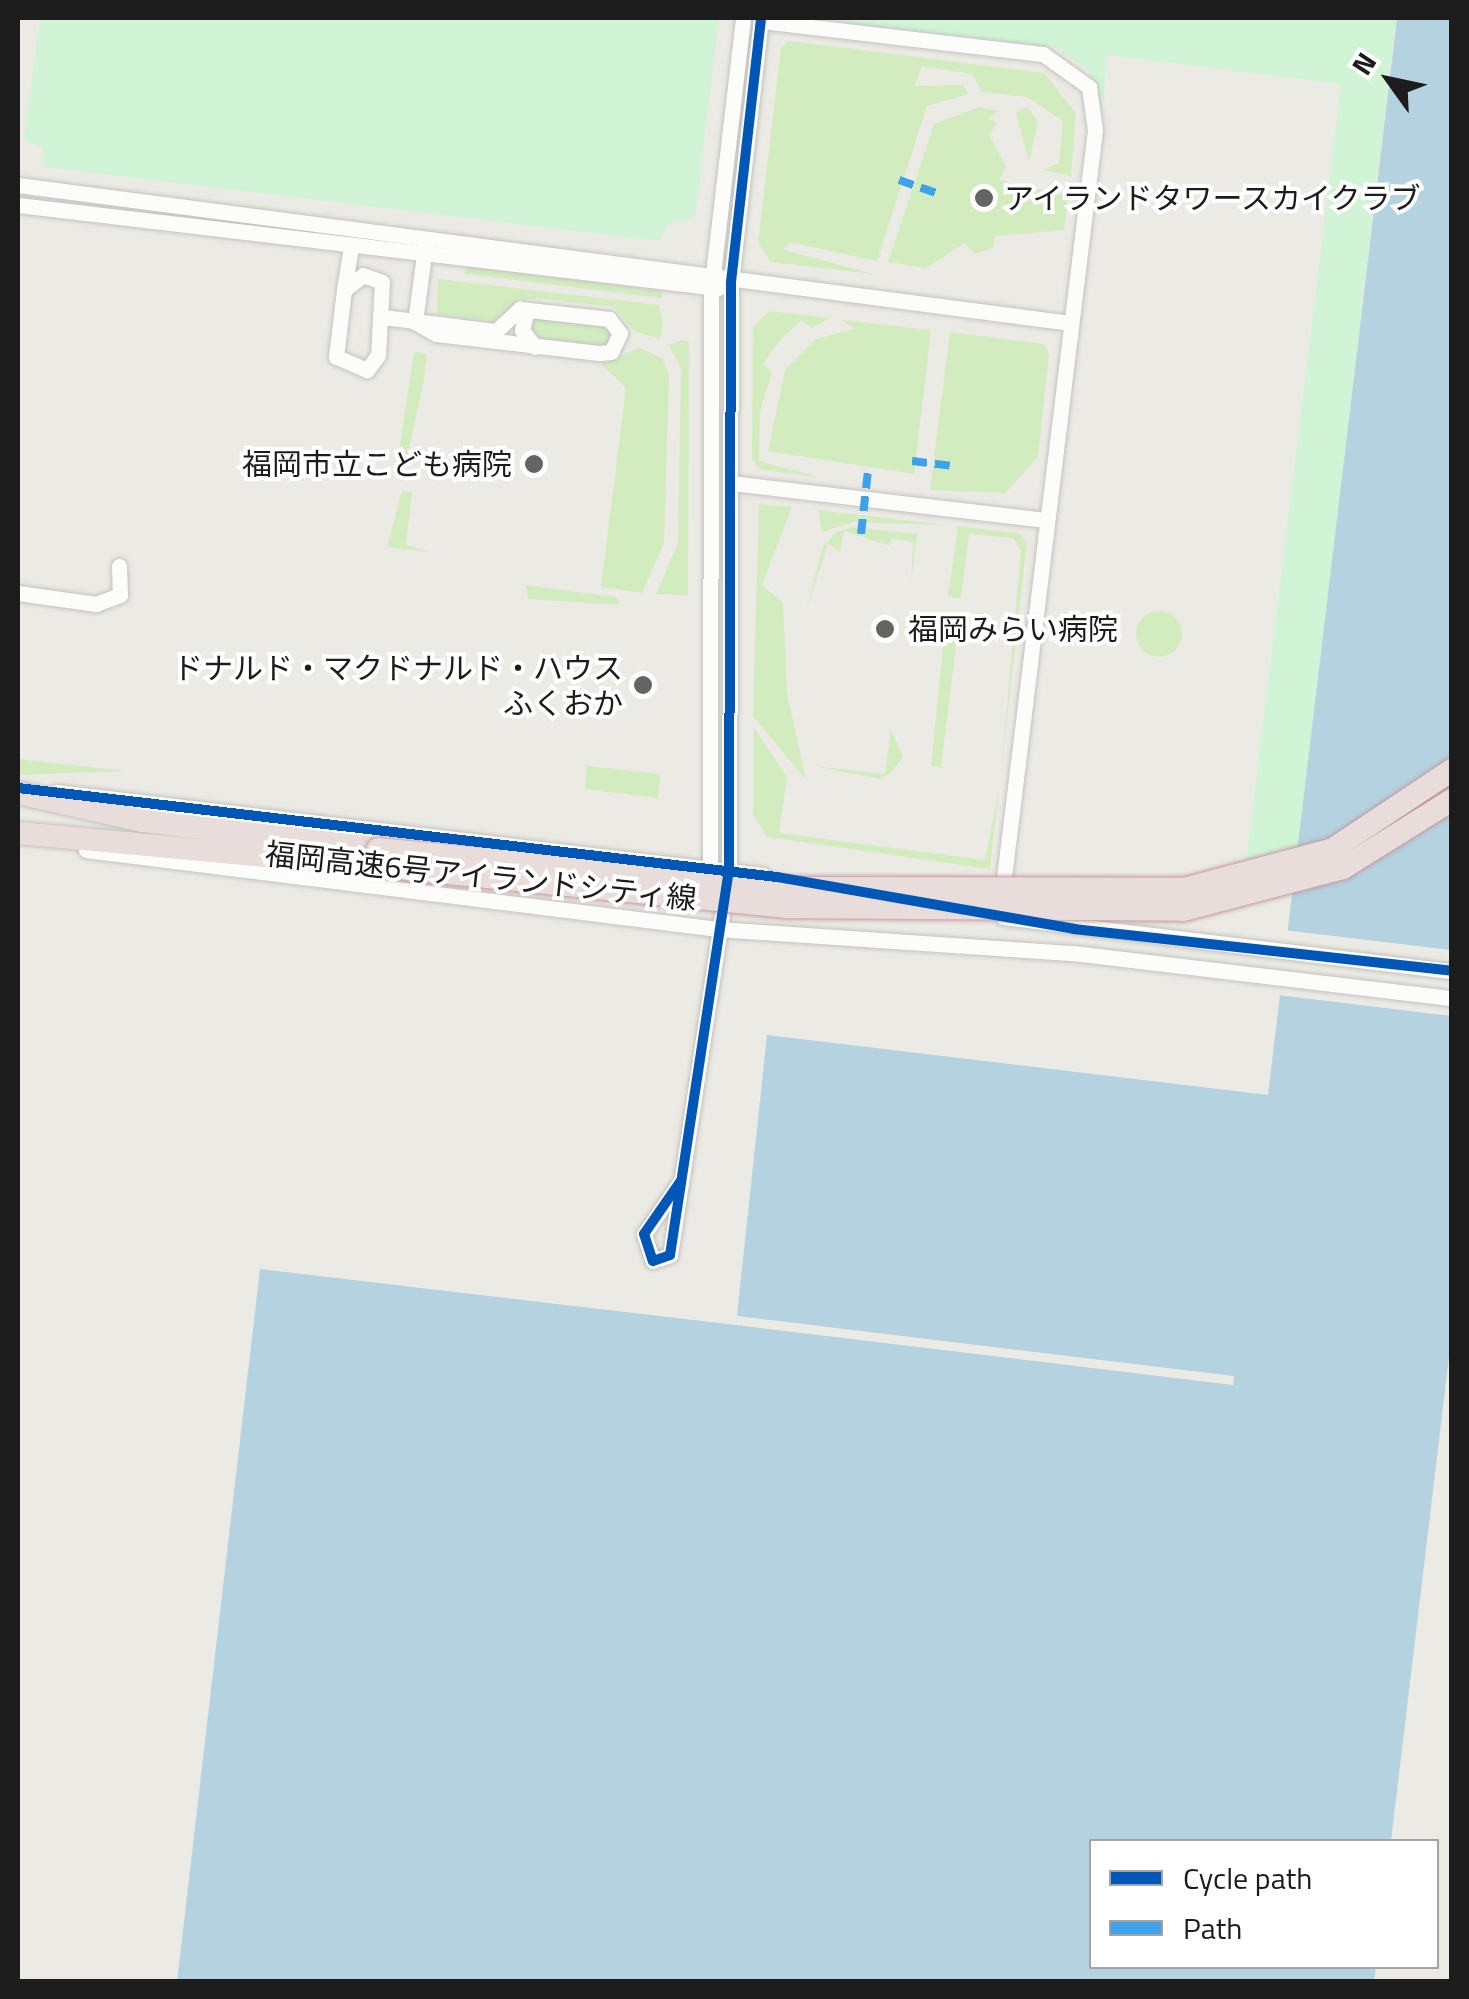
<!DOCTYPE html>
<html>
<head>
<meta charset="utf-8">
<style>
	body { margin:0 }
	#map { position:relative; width:1469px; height:1999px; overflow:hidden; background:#eceae4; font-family:"Titillium Web","Noto Sans JP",sans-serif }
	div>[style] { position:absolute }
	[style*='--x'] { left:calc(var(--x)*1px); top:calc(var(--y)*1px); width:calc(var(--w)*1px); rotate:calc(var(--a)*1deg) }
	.grass>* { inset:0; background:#d2ecc0 }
	.round { border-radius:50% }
	.park>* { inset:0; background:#d0f4d5 }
	.water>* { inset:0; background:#b5d2e1 }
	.pier>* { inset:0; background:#eceae4 }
	.roads { filter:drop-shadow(0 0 2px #c4c3c0) drop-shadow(0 0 2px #c4c3c0) }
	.minor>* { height:15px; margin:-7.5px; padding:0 7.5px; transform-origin:7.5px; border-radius:7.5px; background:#fcfcfb }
	.highway>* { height:22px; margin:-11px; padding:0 11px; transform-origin:11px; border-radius:11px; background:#e9dddc }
	.bridges { filter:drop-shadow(0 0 2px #c39ba0) drop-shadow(0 0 2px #c39ba0) }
	.highway-bridge>* { height:22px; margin:-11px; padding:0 11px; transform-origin:11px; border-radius:11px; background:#e9dddc }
	.quiet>* { height:8px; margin-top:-4px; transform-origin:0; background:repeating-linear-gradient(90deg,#3da2ea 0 15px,transparent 0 23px) }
	.cycleway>* { height:10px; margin:-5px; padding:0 5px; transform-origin:5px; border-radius:5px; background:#0057b8 }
	.dots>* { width:28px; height:28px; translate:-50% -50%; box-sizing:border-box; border:5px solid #fff; border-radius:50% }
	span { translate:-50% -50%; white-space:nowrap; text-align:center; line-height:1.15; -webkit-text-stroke:8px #fff; paint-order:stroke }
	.poi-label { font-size:30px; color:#1c1c1c }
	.left { translate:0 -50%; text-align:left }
	.right { translate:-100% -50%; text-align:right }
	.street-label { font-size:30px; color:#1c1c1c }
	.frame { position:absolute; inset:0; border:20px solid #1c1c1c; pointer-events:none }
	.legend { position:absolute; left:1089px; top:1839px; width:350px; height:130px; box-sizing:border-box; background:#fff; border:2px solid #a4a4a4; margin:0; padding:12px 18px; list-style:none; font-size:30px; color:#1c1c1c }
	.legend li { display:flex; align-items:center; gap:20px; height:50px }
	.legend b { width:50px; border:2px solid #a4a4a4 }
	.north { position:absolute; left:1339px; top:30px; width:100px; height:100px; -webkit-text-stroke:8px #fff; paint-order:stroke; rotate:303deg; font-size:28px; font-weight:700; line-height:40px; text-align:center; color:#1c1c1c }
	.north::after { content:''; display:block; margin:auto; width:35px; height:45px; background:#1c1c1c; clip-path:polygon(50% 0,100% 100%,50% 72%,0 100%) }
</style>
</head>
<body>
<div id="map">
	<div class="grass">
		<i style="clip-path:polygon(789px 41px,1044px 73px,1076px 113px,1071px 176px,1043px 170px,1059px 163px,1063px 121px,1027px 97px,982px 92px,972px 74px,922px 66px,914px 86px,963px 85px,969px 94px,927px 106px,877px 261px,789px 242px,784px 250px,874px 274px,771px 262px,758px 243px,781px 48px)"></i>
		<i style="clip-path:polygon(979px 107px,998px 111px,988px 119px,997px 122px,989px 135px,1006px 167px,999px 180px,1068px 196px,1064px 230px,995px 236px,993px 248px,974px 254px,965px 243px,926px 268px,888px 262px,934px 124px)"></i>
		<i style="clip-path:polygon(1027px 107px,1038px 121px,1029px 162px,1016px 113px)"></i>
		<i style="clip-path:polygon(466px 266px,663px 291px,662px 298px,465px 274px)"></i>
		<i style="clip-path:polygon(438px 279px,659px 305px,663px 326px,659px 339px,634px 331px,614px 307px,545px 299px,519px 299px,496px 322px,437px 314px)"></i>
		<i style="clip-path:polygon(769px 311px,831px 318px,811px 328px,802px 320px,781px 339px,763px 364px,772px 372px,760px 411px,759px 461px,819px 477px,761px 470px,752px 460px,753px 327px)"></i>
		<i style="clip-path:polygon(533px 315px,607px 328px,614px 333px,605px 348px,537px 342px,527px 331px)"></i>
		<i style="clip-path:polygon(843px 320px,931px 330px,914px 474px,768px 451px,785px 370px,816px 339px,854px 329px)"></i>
		<i style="clip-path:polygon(950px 332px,1044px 344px,1049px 354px,1038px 457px,1005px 493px,930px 490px)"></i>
		<i style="clip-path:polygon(682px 340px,689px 342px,688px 595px,656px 594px,678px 543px,681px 368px,669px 345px)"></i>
		<i style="clip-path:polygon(639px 348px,662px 358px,669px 375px,664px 543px,642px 593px,601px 587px,626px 388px,601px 364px)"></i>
		<i style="clip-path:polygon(414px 352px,427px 354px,424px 380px,404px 471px,396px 471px)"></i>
		<i style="clip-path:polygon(402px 491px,412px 492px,406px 545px,429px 552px,387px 547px)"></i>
		<i style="clip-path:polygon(759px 504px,792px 507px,762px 585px,783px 602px,787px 693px,806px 780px,753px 716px)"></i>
		<i style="clip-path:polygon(818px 510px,947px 525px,853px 522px,822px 532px)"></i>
		<i style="clip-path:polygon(958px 526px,1019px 533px,1027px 542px,1001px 773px,1021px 551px,1013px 538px,969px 534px,961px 598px,948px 597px)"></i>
		<i style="clip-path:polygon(852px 527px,917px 534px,911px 582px,913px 542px,891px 538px,889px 546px,844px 531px,840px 551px,828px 544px,805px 613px,823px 547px,835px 533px)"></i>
		<i style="clip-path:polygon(526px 585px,616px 597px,620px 605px,528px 599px)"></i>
		<i class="round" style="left:1136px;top:611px;width:46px;height:46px"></i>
		<i style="clip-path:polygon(946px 620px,959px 621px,941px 767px,931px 766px)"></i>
		<i style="clip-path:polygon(754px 728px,787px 777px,779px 833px,985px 860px,999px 789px,990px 869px,767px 837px,753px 815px)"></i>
		<i style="clip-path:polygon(891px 730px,903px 757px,890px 774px,879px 779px,814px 766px,885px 774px)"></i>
		<i style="clip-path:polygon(18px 759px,126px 771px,18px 775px)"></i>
		<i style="clip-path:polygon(587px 766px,660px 774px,658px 798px,585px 789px)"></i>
	</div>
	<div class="park">
		<i style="clip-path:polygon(40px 18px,719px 18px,695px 217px,670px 223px,658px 241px,45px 167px,42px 147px,24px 139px)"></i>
		<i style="clip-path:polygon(811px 18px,1396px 18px,1294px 885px,1244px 880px,1341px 84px,1107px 55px,1102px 114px,1089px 70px,1056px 48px)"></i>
	</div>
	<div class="water">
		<i style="clip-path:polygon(1397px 18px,1451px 18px,1452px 1332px,1391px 1841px,1092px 1842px,1092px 1966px,1376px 1967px,1374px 1981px,177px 1982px,260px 1269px,736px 1325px,767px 1035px,1268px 1095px)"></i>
	</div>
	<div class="pier">
		<i style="clip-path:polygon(1284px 930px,1451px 950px,1451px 1016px,1278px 995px)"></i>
		<i style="clip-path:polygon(737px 1316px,1234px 1376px,1233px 1385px,736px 1325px)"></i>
	</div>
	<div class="roads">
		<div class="minor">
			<i style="--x:761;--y:21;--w:284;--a:6.7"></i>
			<i style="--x:1043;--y:54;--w:57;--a:35.7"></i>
			<i style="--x:1089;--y:87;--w:43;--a:82.1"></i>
			<i style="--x:1095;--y:130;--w:770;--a:96.94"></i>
			<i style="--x:18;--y:185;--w:1061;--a:7.47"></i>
			<i style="--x:18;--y:205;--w:705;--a:6.76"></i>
			<i style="--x:344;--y:290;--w:24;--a:-38"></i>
			<i style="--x:363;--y:275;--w:20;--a:20"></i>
			<i style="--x:382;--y:282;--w:73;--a:93.1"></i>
			<i style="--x:378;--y:355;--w:19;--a:126"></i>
			<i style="--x:367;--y:370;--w:34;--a:-157"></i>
			<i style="--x:336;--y:357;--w:67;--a:-83.2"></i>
			<i style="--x:344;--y:290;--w:44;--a:-80.8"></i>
			<i style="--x:527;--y:310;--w:21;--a:104"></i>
			<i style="--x:522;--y:330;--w:21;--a:53"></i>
			<i style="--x:383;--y:317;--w:114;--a:7.1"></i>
			<i style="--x:496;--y:331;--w:33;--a:-43"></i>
			<i style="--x:520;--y:309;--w:90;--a:6.4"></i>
			<i style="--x:609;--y:319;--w:18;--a:52"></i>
			<i style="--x:620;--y:333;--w:21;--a:115"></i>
			<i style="--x:611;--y:352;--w:12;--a:175"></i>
			<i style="--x:599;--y:353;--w:164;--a:-173.4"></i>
			<i style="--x:436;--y:334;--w:24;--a:-150"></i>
			<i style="--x:415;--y:322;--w:76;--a:-82.4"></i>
			<i style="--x:731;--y:483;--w:318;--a:6.7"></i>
			<i style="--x:18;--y:593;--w:79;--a:8"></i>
			<i style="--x:96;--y:604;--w:26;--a:-21"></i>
			<i style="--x:120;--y:595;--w:29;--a:-92"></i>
			<i style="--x:56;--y:792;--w:712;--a:6.7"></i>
			<i style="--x:86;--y:850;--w:637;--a:7.13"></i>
			<i style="--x:718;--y:929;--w:356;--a:3.9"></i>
			<i style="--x:1073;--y:953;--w:382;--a:6.8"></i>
			<i style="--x:710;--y:875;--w:584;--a:-89.9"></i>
			<i style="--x:711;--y:291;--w:275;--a:-83.3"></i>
			<i style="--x:1003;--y:917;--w:452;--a:6.9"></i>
			<i style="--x:680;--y:1182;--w:63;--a:124.7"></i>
			<i style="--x:644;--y:1234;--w:28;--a:72"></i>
			<i style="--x:653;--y:1261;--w:18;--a:-19"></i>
			<i style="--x:670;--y:1255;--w:389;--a:-81.3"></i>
			<i style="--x:729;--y:871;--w:589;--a:-89.81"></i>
			<i style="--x:731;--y:282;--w:266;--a:-83.5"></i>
		</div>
		<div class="highway">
			<i style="--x:18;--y:793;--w:128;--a:12.6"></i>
			<i style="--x:143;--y:821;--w:237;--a:6.8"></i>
			<i style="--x:18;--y:833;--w:360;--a:5.3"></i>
		</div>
	</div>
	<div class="bridges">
		<div class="highway-bridge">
			<i style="--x:378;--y:849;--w:411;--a:5.4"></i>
			<i style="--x:787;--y:888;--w:397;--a:0.1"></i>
			<i style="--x:1184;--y:889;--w:154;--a:-15"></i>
			<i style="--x:1333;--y:849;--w:143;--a:-33.6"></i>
			<i style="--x:376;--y:866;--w:413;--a:5.7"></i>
			<i style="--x:787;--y:907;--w:396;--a:0.4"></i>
			<i style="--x:1183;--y:910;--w:165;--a:-14.7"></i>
			<i style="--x:1343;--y:868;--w:128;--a:-32"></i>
		</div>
	</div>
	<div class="quiet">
		<i style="--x:899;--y:180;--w:42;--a:19.3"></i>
		<i style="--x:912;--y:461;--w:38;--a:7"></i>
		<i style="--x:861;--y:534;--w:63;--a:-83.7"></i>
	</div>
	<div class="cycleway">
		<i style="--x:18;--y:788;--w:764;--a:6.69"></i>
		<i style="--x:777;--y:877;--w:302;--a:9.9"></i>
		<i style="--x:1074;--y:929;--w:380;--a:6.3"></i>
		<i style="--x:680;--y:1182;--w:63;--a:124.7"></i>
		<i style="--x:644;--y:1234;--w:28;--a:72"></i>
		<i style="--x:653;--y:1261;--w:18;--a:-19"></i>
		<i style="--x:670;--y:1255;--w:389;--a:-81.3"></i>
		<i style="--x:729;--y:871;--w:589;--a:-89.81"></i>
		<i style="--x:731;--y:282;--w:266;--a:-83.5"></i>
	</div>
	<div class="dots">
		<i style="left:984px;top:198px;background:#656462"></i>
		<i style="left:534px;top:464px;background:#656462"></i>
		<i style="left:885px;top:629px;background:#656462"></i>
		<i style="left:643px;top:685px;background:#656462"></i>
	</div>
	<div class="poi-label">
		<span class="left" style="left:1004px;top:198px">アイランドタワースカイクラブ</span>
		<span class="right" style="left:512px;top:464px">福岡市立こども病院</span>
		<span class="left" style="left:908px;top:629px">福岡みらい病院</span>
		<span class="right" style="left:623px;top:685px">ドナルド・マクドナルド・ハウス<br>ふくおか</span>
	</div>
	<div class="street-label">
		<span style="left:481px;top:876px;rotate:6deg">福岡高速6号アイランドシティ線</span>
	</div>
	<div class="frame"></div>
	<ul class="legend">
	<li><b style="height:12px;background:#0057b8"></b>Cycle path</li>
	<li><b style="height:12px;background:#3da2ea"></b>Path</li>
	</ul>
	<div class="north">N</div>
</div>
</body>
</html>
